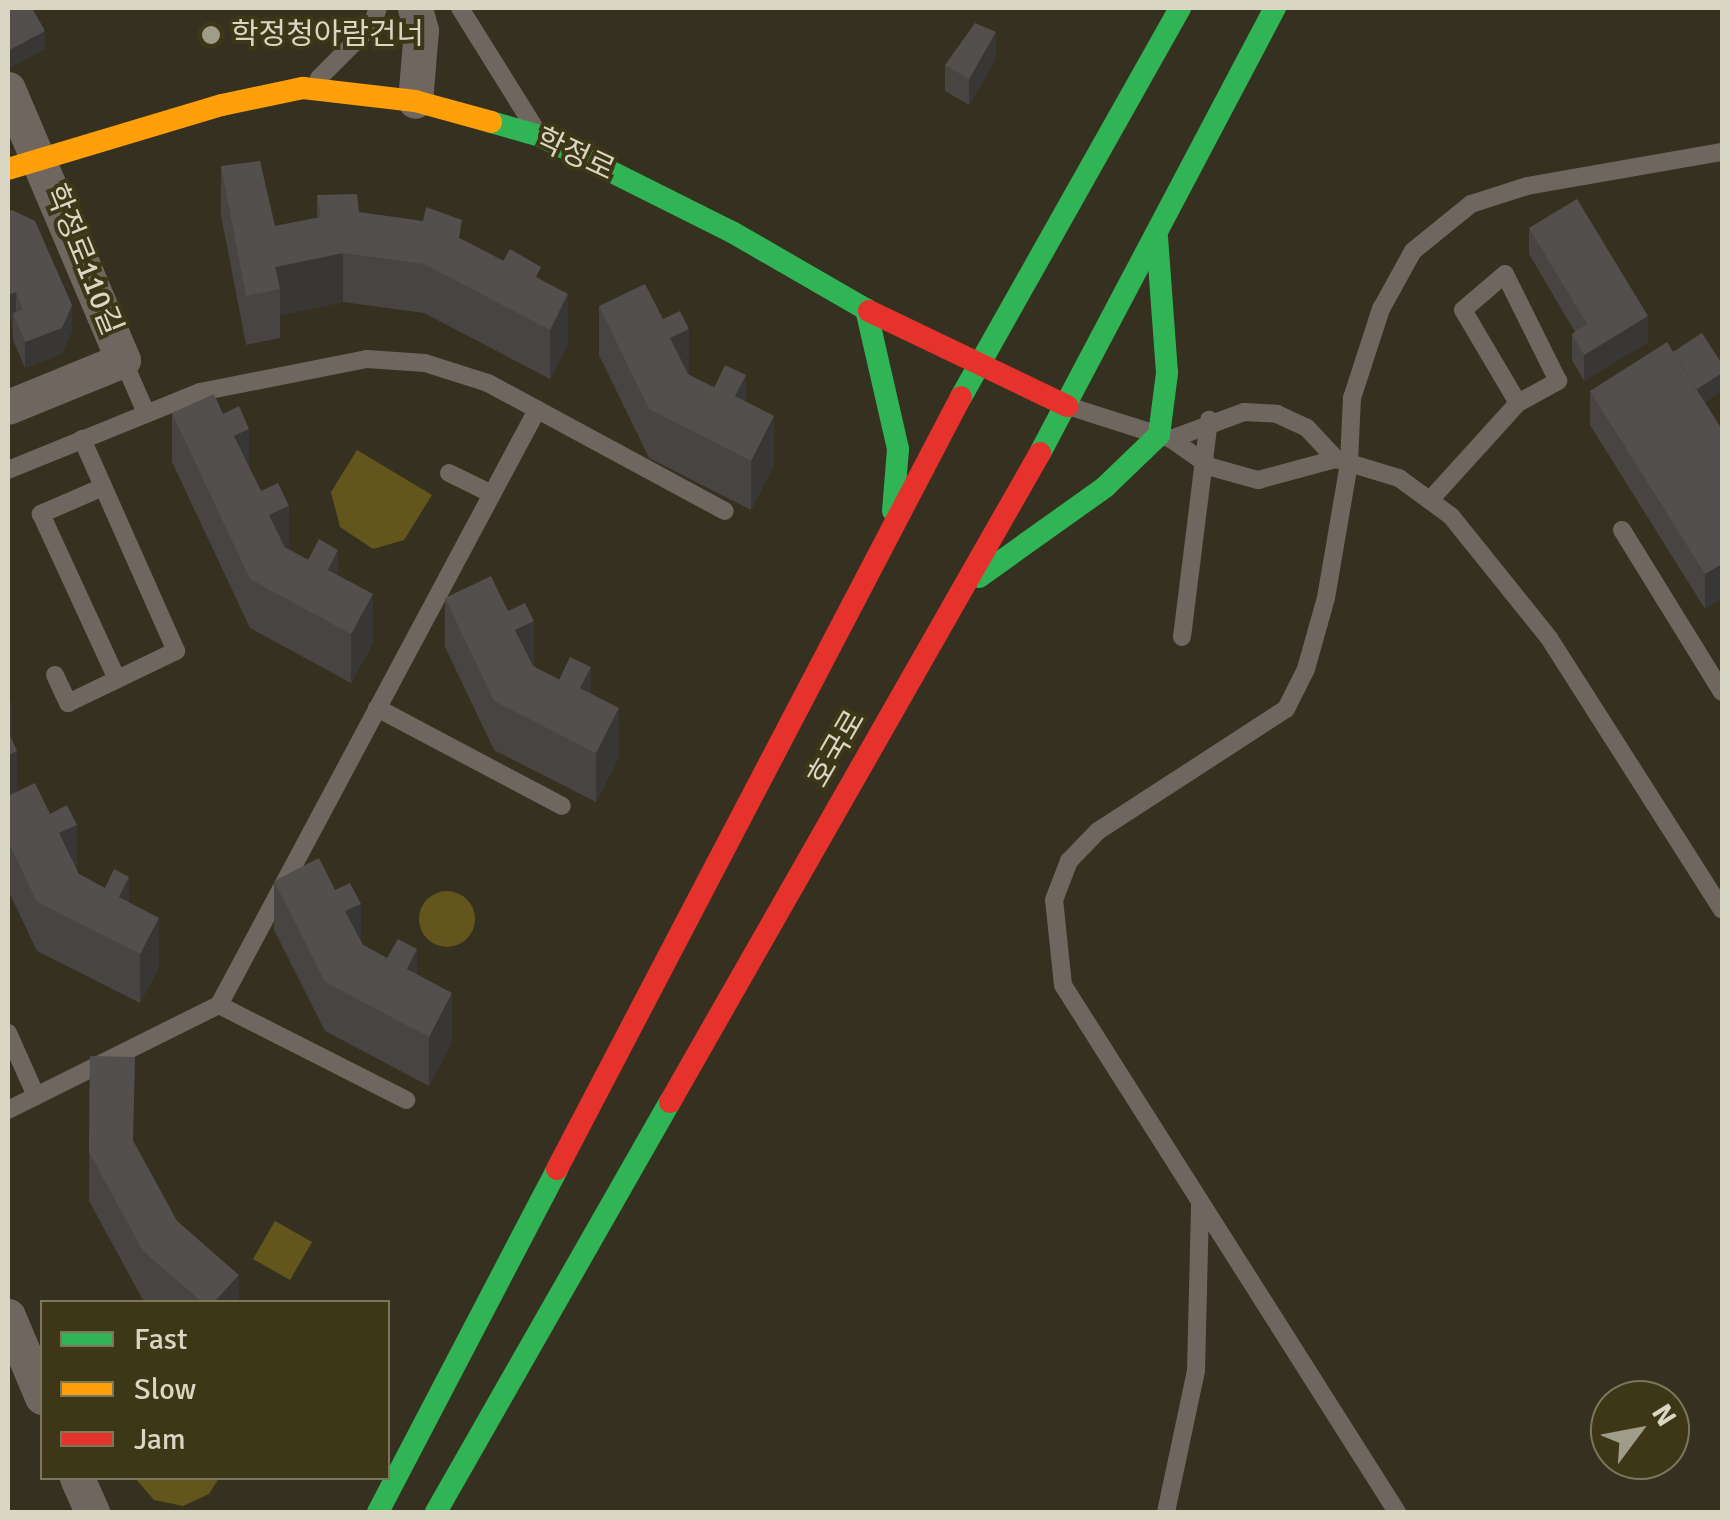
<!DOCTYPE html>
<html>
<head>
<meta charset="utf-8">
<style>
	body { margin:0 }
	#map { position:relative; width:1730px; height:1520px; overflow:hidden; background:#35301f; font-family:Signika,"Noto Sans KR",sans-serif }
	div>[style] { position:absolute }
	[style*='--x'] { left:calc(var(--x)*1px); top:calc(var(--y)*1px); width:calc(var(--w)*1px); rotate:calc(var(--a)*1deg) }
	.green>* { inset:0; background:#63561c }
	.round { border-radius:50% }
	.lane>* { height:18px; margin:-9px; padding:0 9px; transform-origin:9px; border-radius:9px; background:#6f675f }
	.street>* { height:35px; margin:-17.5px; padding:0 17.5px; transform-origin:17.5px; border-radius:17.5px; background:#6f675f }
	.fast>* { height:22px; margin:-11px; padding:0 11px; transform-origin:11px; border-radius:11px; background:#30b455 }
	.slow>* { height:22px; margin:-11px; padding:0 11px; transform-origin:11px; border-radius:11px; background:#ff9f0a }
	.jam>* { height:22px; margin:-11px; padding:0 11px; transform-origin:11px; border-radius:11px; background:#e5322d }
	.wall>* { inset:0; background:#474442 }
	.shaded-wall>* { inset:0; background:#393736 }
	.building>* { inset:0; background:#524f4d }
	.dots>* { width:28px; height:28px; translate:-50% -50%; box-sizing:border-box; border:5px solid #3d3617; border-radius:50% }
	span { translate:-50% -50%; white-space:nowrap; text-align:center; line-height:1.15; -webkit-text-stroke:8px #3d3617; paint-order:stroke }
	.poi-label { font-size:30px; color:#d9d6c4 }
	.left { translate:0 -50%; text-align:left }
	.street-label { font-size:30px; color:#d9d6c4 }
	.frame { position:absolute; inset:0; border:10px solid #d9d6c4; pointer-events:none }
	.legend { position:absolute; left:40px; top:1300px; width:350px; height:180px; box-sizing:border-box; background:#3d3617; border:2px solid #7b765c; margin:0; padding:12px 18px; list-style:none; font-size:30px; color:#d9d6c4 }
	.legend li { display:flex; align-items:center; gap:20px; height:50px }
	.legend b { width:50px; border:2px solid #7b765c }
	.north { position:absolute; left:1590px; top:1380px; width:100px; height:100px; box-sizing:border-box; background:#3d3617; border:2px solid #7b765c; border-radius:50%; rotate:58deg; font-size:28px; font-weight:700; line-height:40px; text-align:center; color:#d9d6c4 }
	.north::after { content:''; display:block; margin:auto; width:35px; height:45px; background:#a09c8a; clip-path:polygon(50% 0,100% 100%,50% 72%,0 100%) }
</style>
</head>
<body>
<div id="map">
	<div class="green">
		<i style="clip-path:polygon(357px 450px,432px 495px,404px 540px,373px 549px,340px 527px,331px 492px)"></i>
		<i class="round" style="left:419px;top:891px;width:56px;height:56px"></i>
		<i style="clip-path:polygon(275px 1221px,312px 1242px,290px 1280px,253px 1259px)"></i>
		<i style="clip-path:polygon(135px 1478px,219px 1478px,209px 1494px,183px 1506px,154px 1500px)"></i>
	</div>
	<div class="lane">
		<i style="--x:460;--y:8;--w:140;--a:58.1"></i>
		<i style="--x:319;--y:78;--w:75;--a:-45"></i>
		<i style="--x:372;--y:25;--w:18;--a:-71"></i>
		<i style="--x:123;--y:360;--w:58;--a:66.5"></i>
		<i style="--x:1071;--y:407;--w:105;--a:17.7"></i>
		<i style="--x:1171;--y:439;--w:49;--a:35"></i>
		<i style="--x:1211;--y:467;--w:49;--a:15.5"></i>
		<i style="--x:1258;--y:480;--w:81;--a:-15.1"></i>
		<i style="--x:1171;--y:439;--w:78;--a:-20.3"></i>
		<i style="--x:1244;--y:412;--w:33;--a:3"></i>
		<i style="--x:1277;--y:414;--w:33;--a:25"></i>
		<i style="--x:1307;--y:428;--w:42;--a:46.9"></i>
		<i style="--x:1336;--y:459;--w:66;--a:16.8"></i>
		<i style="--x:1399;--y:478;--w:64;--a:36.2"></i>
		<i style="--x:1451;--y:516;--w:156;--a:51.2"></i>
		<i style="--x:1549;--y:638;--w:322;--a:57.5"></i>
		<i style="--x:8;--y:470;--w:207;--a:-22.1"></i>
		<i style="--x:200;--y:392;--w:170;--a:-11.2"></i>
		<i style="--x:367;--y:359;--w:58;--a:3.9"></i>
		<i style="--x:425;--y:363;--w:66;--a:17.6"></i>
		<i style="--x:488;--y:383;--w:269;--a:28.4"></i>
		<i style="--x:449;--y:473;--w:48;--a:26"></i>
		<i style="--x:103;--y:487;--w:68;--a:156.5"></i>
		<i style="--x:41;--y:514;--w:182;--a:65.3"></i>
		<i style="--x:1430;--y:500;--w:131;--a:-47.8"></i>
		<i style="--x:1518;--y:403;--w:46;--a:-28.8"></i>
		<i style="--x:1558;--y:381;--w:119;--a:-116.4"></i>
		<i style="--x:1505;--y:274;--w:55;--a:139.4"></i>
		<i style="--x:1463;--y:310;--w:108;--a:59.4"></i>
		<i style="--x:1622;--y:530;--w:190;--a:58.3"></i>
		<i style="--x:1182;--y:637;--w:219;--a:-82.9"></i>
		<i style="--x:55;--y:675;--w:31;--a:65"></i>
		<i style="--x:68;--y:703;--w:120;--a:-25.7"></i>
		<i style="--x:176;--y:651;--w:232;--a:-113.9"></i>
		<i style="--x:377;--y:708;--w:209;--a:27.9"></i>
		<i style="--x:219;--y:1005;--w:210;--a:26.9"></i>
		<i style="--x:8;--y:1033;--w:69;--a:66"></i>
		<i style="--x:8;--y:1110;--w:236;--a:-26.5"></i>
		<i style="--x:219;--y:1005;--w:675;--a:-61.88"></i>
		<i style="--x:1166;--y:1512;--w:144;--a:-78"></i>
		<i style="--x:1196;--y:1371;--w:168;--a:-88.6"></i>
		<i style="--x:1397;--y:1512;--w:624;--a:-122.37"></i>
		<i style="--x:1063;--y:985;--w:85;--a:-96"></i>
		<i style="--x:1054;--y:900;--w:42;--a:-69"></i>
		<i style="--x:1069;--y:861;--w:42;--a:-46"></i>
		<i style="--x:1098;--y:831;--w:224;--a:-33"></i>
		<i style="--x:1286;--y:709;--w:45;--a:-63.4"></i>
		<i style="--x:1306;--y:669;--w:74;--a:-74.3"></i>
		<i style="--x:1326;--y:598;--w:137;--a:-80.3"></i>
		<i style="--x:1349;--y:463;--w:65;--a:-87.4"></i>
		<i style="--x:1352;--y:398;--w:94;--a:-72"></i>
		<i style="--x:1381;--y:309;--w:66;--a:-61.1"></i>
		<i style="--x:1413;--y:251;--w:75;--a:-39"></i>
		<i style="--x:1471;--y:204;--w:59;--a:-17.8"></i>
		<i style="--x:1527;--y:186;--w:198;--a:-9.9"></i>
	</div>
	<div class="street">
		<i style="--x:415;--y:8;--w:23;--a:75"></i>
		<i style="--x:421;--y:30;--w:71;--a:94.8"></i>
		<i style="--x:8;--y:89;--w:294;--a:67"></i>
		<i style="--x:123;--y:360;--w:124;--a:157.8"></i>
		<i style="--x:8;--y:1316;--w:88;--a:67.2"></i>
		<i style="--x:77;--y:1478;--w:37;--a:66"></i>
	</div>
	<div class="fast">
		<i style="--x:491;--y:122;--w:51;--a:15.9"></i>
		<i style="--x:540;--y:136;--w:215;--a:26.6"></i>
		<i style="--x:732;--y:232;--w:158;--a:30"></i>
		<i style="--x:866;--y:309;--w:144;--a:77.1"></i>
		<i style="--x:898;--y:449;--w:62;--a:94.6"></i>
		<i style="--x:961;--y:397;--w:446;--a:-60.6"></i>
		<i style="--x:1040;--y:453;--w:503;--a:-62.16"></i>
		<i style="--x:979;--y:577;--w:155;--a:-35.5"></i>
		<i style="--x:1105;--y:487;--w:75;--a:-43.9"></i>
		<i style="--x:1159;--y:435;--w:63;--a:-82.6"></i>
		<i style="--x:1167;--y:373;--w:135;--a:-94.2"></i>
		<i style="--x:378;--y:1512;--w:387;--a:-62.4"></i>
		<i style="--x:436;--y:1512;--w:472;--a:-60.3"></i>
	</div>
	<div class="slow">
		<i style="--x:8;--y:169;--w:223;--a:-16.7"></i>
		<i style="--x:222;--y:105;--w:83;--a:-11.9"></i>
		<i style="--x:303;--y:88;--w:113;--a:6.6"></i>
		<i style="--x:415;--y:101;--w:79;--a:15.4"></i>
	</div>
	<div class="jam">
		<i style="--x:869;--y:311;--w:220;--a:25.6"></i>
		<i style="--x:670;--y:1102;--w:747;--a:-60.31"></i>
		<i style="--x:557;--y:1169;--w:871;--a:-62.38"></i>
	</div>
	<div class="wall">
		<i style="clip-path:polygon(996px 58px,969px 105px,945px 91px,945px 65px)"></i>
		<i style="clip-path:polygon(221px 166px,275px 226px,317px 218px,317px 195px,359px 212px,462px 239px,541px 280px,568px 343px,550px 379px,424px 313px,343px 302px,280px 315px,280px 338px,246px 345px,221px 215px)"></i>
		<i style="clip-path:polygon(8px 212px,72px 331px,62px 354px,25px 368px,13px 340px)"></i>
		<i style="clip-path:polygon(1529px 228px,1648px 342px,1584px 381px,1572px 360px,1572px 334px,1575px 332px,1529px 254px)"></i>
		<i style="clip-path:polygon(599px 306px,689px 375px,746px 402px,774px 465px,751px 510px,649px 458px,599px 355px)"></i>
		<i style="clip-path:polygon(1722px 364px,1722px 390px,1705px 402px,1722px 430px,1722px 598px,1705px 609px,1590px 425px,1590px 391px)"></i>
		<i style="clip-path:polygon(172px 413px,249px 467px,289px 549px,338px 576px,373px 643px,351px 683px,250px 628px,172px 462px)"></i>
		<i style="clip-path:polygon(445px 598px,534px 667px,591px 694px,619px 757px,596px 802px,494px 750px,445px 647px)"></i>
		<i style="clip-path:polygon(8px 692px,17px 792px,79px 874px,129px 902px,159px 967px,140px 1003px,37px 951px,8px 890px)"></i>
		<i style="clip-path:polygon(274px 881px,361px 942px,363px 945px,417px 974px,452px 1042px,429px 1086px,325px 1031px,274px 930px)"></i>
		<i style="clip-path:polygon(90px 1056px,134px 1142px,177px 1221px,239px 1302px,146px 1302px,143px 1300px,89px 1201px)"></i>
	</div>
	<div class="shaded-wall">
		<i style="clip-path:polygon(45px 31px,45px 49px,8px 69px,8px 51px)"></i>
		<i style="clip-path:polygon(996px 32px,996px 58px,969px 105px,969px 79px)"></i>
		<i style="clip-path:polygon(343px 253px,343px 302px,280px 315px,280px 289px,275px 267px)"></i>
		<i style="clip-path:polygon(16px 292px,16px 318px,13px 313px,13px 319px,8px 321px,8px 295px)"></i>
		<i style="clip-path:polygon(568px 294px,568px 343px,550px 379px,550px 330px)"></i>
		<i style="clip-path:polygon(72px 305px,72px 331px,62px 354px,25px 368px,25px 342px)"></i>
		<i style="clip-path:polygon(1648px 316px,1648px 342px,1584px 381px,1584px 355px)"></i>
		<i style="clip-path:polygon(689px 329px,689px 378px,670px 338px)"></i>
		<i style="clip-path:polygon(1722px 373px,1722px 390px,1694px 409px,1694px 391px)"></i>
		<i style="clip-path:polygon(746px 375px,746px 424px,735px 396px)"></i>
		<i style="clip-path:polygon(774px 416px,774px 465px,751px 510px,751px 461px)"></i>
		<i style="clip-path:polygon(249px 429px,249px 478px,234px 436px)"></i>
		<i style="clip-path:polygon(289px 506px,289px 555px,269px 515px)"></i>
		<i style="clip-path:polygon(338px 550px,338px 599px,328px 570px)"></i>
		<i style="clip-path:polygon(1722px 564px,1722px 598px,1705px 609px,1705px 574px)"></i>
		<i style="clip-path:polygon(373px 594px,373px 643px,351px 683px,351px 634px)"></i>
		<i style="clip-path:polygon(534px 621px,534px 670px,515px 630px)"></i>
		<i style="clip-path:polygon(591px 667px,591px 716px,580px 688px)"></i>
		<i style="clip-path:polygon(12px 701px,12px 750px,8px 752px,8px 703px)"></i>
		<i style="clip-path:polygon(619px 708px,619px 757px,596px 802px,596px 753px)"></i>
		<i style="clip-path:polygon(17px 751px,17px 800px,8px 804px,8px 755px)"></i>
		<i style="clip-path:polygon(77px 825px,77px 874px,59px 833px)"></i>
		<i style="clip-path:polygon(129px 877px,129px 926px,119px 946px,119px 897px)"></i>
		<i style="clip-path:polygon(361px 904px,361px 953px,345px 911px)"></i>
		<i style="clip-path:polygon(159px 918px,159px 967px,140px 1003px,140px 954px)"></i>
		<i style="clip-path:polygon(417px 949px,417px 998px,407px 969px)"></i>
		<i style="clip-path:polygon(452px 993px,452px 1042px,429px 1086px,429px 1037px)"></i>
		<i style="clip-path:polygon(239px 1275px,239px 1302px,214px 1302px)"></i>
	</div>
	<div class="building">
		<i style="clip-path:polygon(8px 8px,32px 8px,45px 31px,8px 51px)"></i>
		<i style="clip-path:polygon(975px 23px,996px 32px,969px 79px,945px 65px)"></i>
		<i style="clip-path:polygon(260px 161px,275px 226px,321px 217px,317px 195px,357px 194px,359px 212px,423px 221px,426px 207px,462px 220px,459px 238px,503px 261px,510px 249px,541px 267px,536px 277px,568px 294px,550px 330px,424px 264px,343px 253px,275px 267px,280px 289px,246px 296px,221px 166px)"></i>
		<i style="clip-path:polygon(1577px 199px,1648px 316px,1584px 355px,1572px 334px,1587px 324px,1529px 228px)"></i>
		<i style="clip-path:polygon(12px 210px,35px 221px,72px 305px,62px 328px,25px 342px,13px 313px,23px 310px,16px 292px,8px 295px,8px 212px)"></i>
		<i style="clip-path:polygon(645px 284px,663px 319px,680px 311px,689px 329px,670px 338px,688px 374px,714px 388px,725px 365px,746px 375px,735px 396px,774px 416px,751px 461px,649px 409px,599px 306px)"></i>
		<i style="clip-path:polygon(1702px 333px,1722px 364px,1722px 373px,1697px 389px,1673px 352px)"></i>
		<i style="clip-path:polygon(1667px 342px,1722px 430px,1722px 564px,1705px 574px,1590px 391px)"></i>
		<i style="clip-path:polygon(214px 394px,223px 414px,239px 406px,249px 429px,234px 436px,261px 491px,278px 483px,289px 506px,269px 515px,284px 547px,308px 560px,319px 539px,338px 550px,328px 570px,373px 594px,351px 634px,250px 579px,172px 413px)"></i>
		<i style="clip-path:polygon(491px 576px,508px 611px,525px 603px,534px 621px,515px 630px,533px 666px,559px 680px,570px 657px,591px 667px,580px 688px,619px 708px,596px 753px,494px 701px,445px 598px)"></i>
		<i style="clip-path:polygon(8px 731px,17px 751px,8px 755px)"></i>
		<i style="clip-path:polygon(35px 783px,50px 814px,67px 805px,77px 825px,59px 833px,79px 874px,105px 888px,114px 869px,129px 877px,119px 897px,159px 918px,140px 954px,37px 902px,8px 841px,8px 796px)"></i>
		<i style="clip-path:polygon(319px 858px,335px 890px,350px 883px,361px 904px,345px 911px,363px 945px,387px 958px,398px 939px,417px 949px,407px 969px,452px 993px,429px 1037px,325px 982px,274px 881px)"></i>
		<i style="clip-path:polygon(90px 1056px,135px 1057px,133px 1141px,177px 1221px,239px 1275px,214px 1302px,202px 1302px,143px 1251px,89px 1152px)"></i>
	</div>
	<div class="dots">
		<i style="left:211px;top:35px;background:#a09c8a"></i>
	</div>
	<div class="poi-label">
		<span class="left" style="left:231px;top:35px">학정청아람건너</span>
	</div>
	<div class="street-label">
		<span style="left:575px;top:155px;rotate:25deg">학정로</span>
		<span style="left:83px;top:260px;rotate:68deg">학정로110길</span>
		<span style="left:837px;top:749px;rotate:-60deg">호국로</span>
	</div>
	<div class="frame"></div>
	<ul class="legend">
	<li><b style="height:12px;background:#30b455"></b>Fast</li>
	<li><b style="height:12px;background:#ff9f0a"></b>Slow</li>
	<li><b style="height:12px;background:#e5322d"></b>Jam</li>
	</ul>
	<div class="north">N</div>
</div>
</body>
</html>
